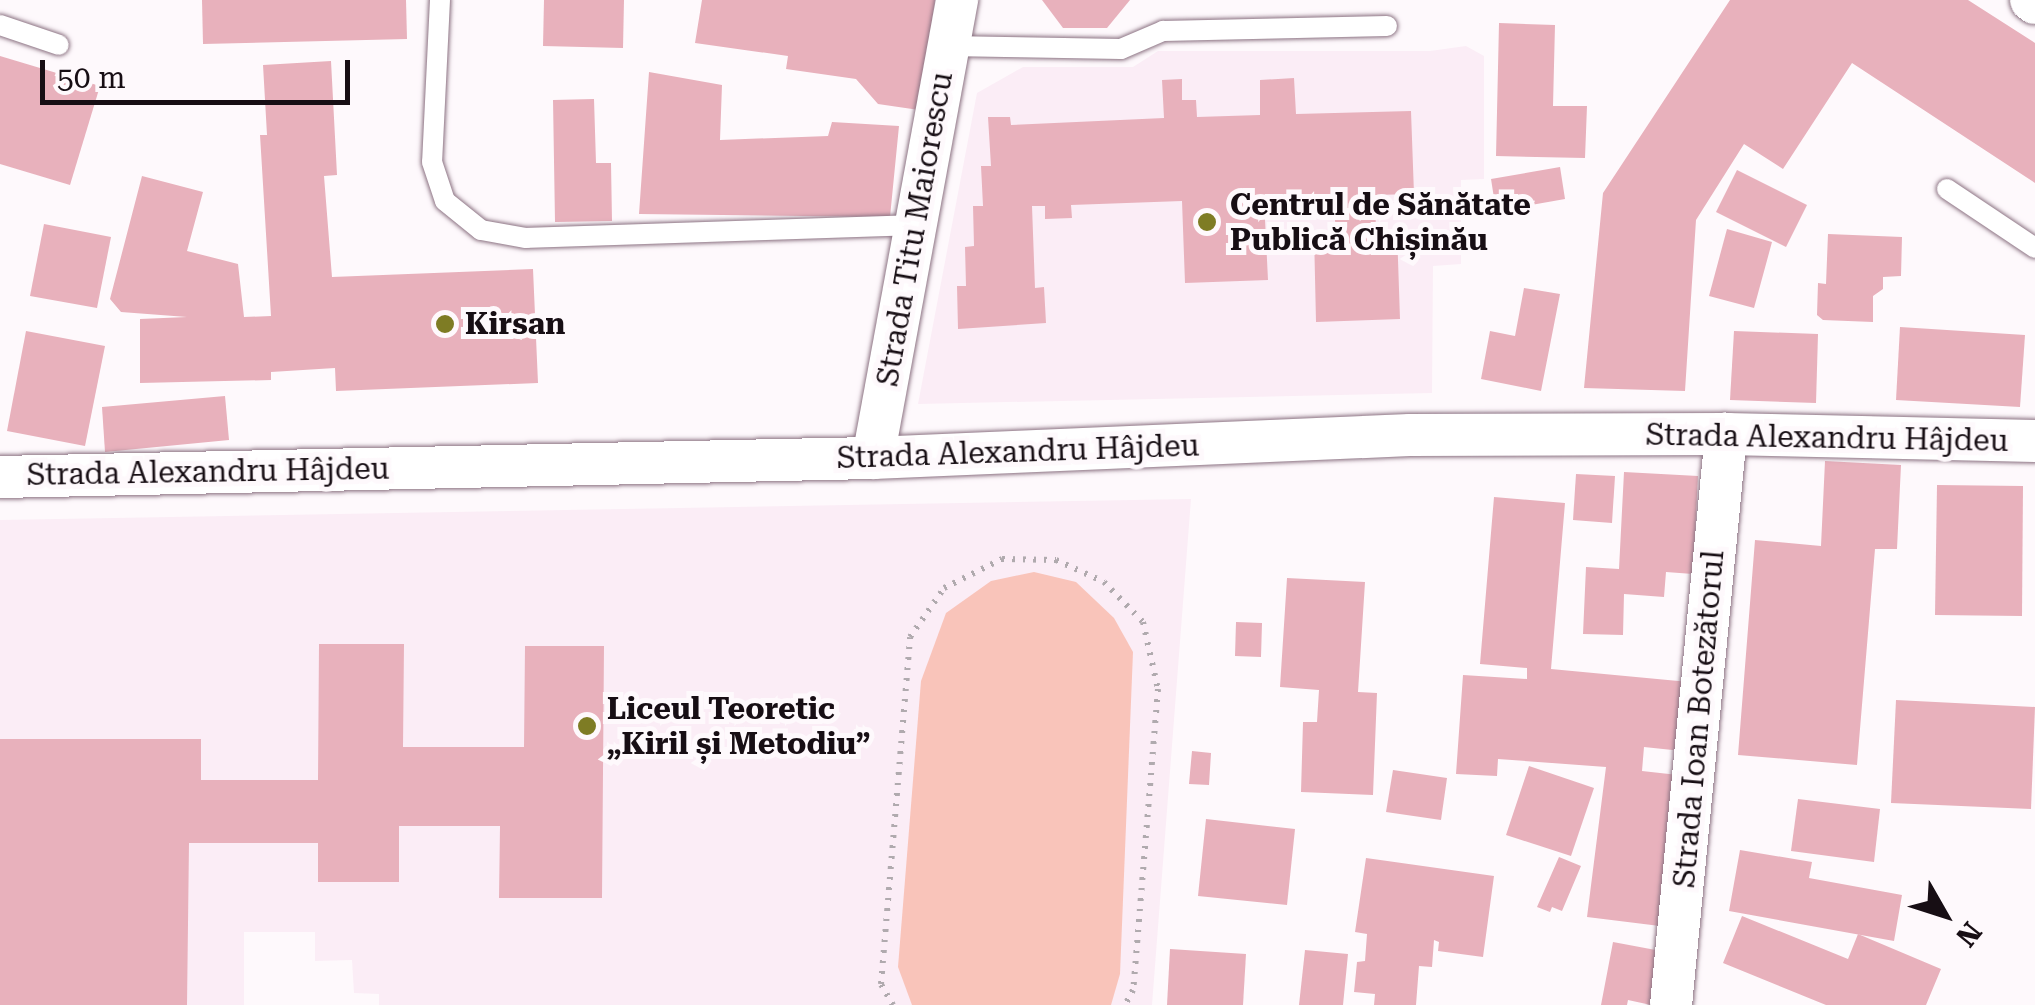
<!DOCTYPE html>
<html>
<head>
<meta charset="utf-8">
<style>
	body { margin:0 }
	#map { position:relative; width:2035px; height:1005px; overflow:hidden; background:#fef9fc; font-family:"Roboto Serif",serif }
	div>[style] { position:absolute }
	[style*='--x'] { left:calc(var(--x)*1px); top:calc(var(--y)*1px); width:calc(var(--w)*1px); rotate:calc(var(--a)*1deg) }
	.built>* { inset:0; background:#fbedf6 }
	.green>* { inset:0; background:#f9c4ba }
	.building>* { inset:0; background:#e8b1bc }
	.path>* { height:6px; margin-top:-3px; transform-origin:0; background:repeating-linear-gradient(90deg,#b0aaae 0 2.5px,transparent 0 10.5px) }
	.roads { filter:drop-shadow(0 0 2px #8c7383) drop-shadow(0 0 2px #8c7383) }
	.lane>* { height:20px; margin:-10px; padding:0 10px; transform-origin:10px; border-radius:10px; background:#fff }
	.street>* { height:42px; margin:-21px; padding:0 21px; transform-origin:21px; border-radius:21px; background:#fff }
	.dots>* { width:28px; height:28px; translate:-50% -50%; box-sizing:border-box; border:5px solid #fef9fc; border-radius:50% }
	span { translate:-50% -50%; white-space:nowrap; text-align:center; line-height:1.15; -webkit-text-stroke:10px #fef9fc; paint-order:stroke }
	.poi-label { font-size:30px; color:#170e14; font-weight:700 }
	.left { translate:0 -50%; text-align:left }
	.street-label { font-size:30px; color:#170e14 }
	.north { position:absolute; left:1895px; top:865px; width:100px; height:100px; -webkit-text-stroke:8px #fef9fc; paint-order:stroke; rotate:129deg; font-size:28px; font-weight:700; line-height:40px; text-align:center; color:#170e14 }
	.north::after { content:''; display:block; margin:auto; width:35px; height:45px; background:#170e14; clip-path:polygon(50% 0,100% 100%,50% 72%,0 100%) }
	.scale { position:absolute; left:40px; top:60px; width:310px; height:45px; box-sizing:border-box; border:5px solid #170e14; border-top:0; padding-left:12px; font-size:30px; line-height:35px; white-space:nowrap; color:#170e14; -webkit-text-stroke:8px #fef9fc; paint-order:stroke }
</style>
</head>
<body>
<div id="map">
	<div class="built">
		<i style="clip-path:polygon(1466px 46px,1484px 56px,1484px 179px,1461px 180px,1461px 264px,1433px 266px,1432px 393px,918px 404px,977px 93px,1023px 67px,1133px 67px,1158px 51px,1430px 51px)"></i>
		<i style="clip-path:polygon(1191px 499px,1152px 1005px,379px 1005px,379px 994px,354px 993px,352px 960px,315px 961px,315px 932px,244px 932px,244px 1005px,0 1005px,0 520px)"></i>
	</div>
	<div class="green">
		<i style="clip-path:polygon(1034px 572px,1076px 582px,1114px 618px,1133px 652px,1120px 974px,1111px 1005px,912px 1005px,898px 967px,921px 681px,946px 613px,991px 581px)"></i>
	</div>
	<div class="building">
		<i style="clip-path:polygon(202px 0,406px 0,407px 39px,203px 44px)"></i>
		<i style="clip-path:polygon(544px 0,624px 0,623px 48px,543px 46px)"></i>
		<i style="clip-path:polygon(702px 0,935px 0,919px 110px,878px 104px,856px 79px,786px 69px,788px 56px,695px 43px)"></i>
		<i style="clip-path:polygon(1042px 0,1130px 0,1107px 28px,1063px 28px)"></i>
		<i style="clip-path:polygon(1730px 0,1968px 0,2035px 43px,2035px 183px,1852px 63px,1783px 169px,1744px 144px,1696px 220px,1685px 391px,1584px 388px,1603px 193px)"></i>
		<i style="clip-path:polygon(1499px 23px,1555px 25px,1553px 106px,1587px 106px,1585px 158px,1496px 156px)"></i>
		<i style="clip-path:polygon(0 56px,100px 86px,70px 185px,0 164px)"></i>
		<i style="clip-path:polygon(331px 61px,337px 175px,324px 176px,332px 277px,533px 269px,538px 383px,336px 391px,335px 368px,271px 372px,271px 380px,140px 383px,140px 319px,187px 317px,121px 312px,110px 299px,142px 176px,203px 192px,187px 251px,238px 264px,244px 317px,271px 316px,260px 135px,267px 135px,263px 65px)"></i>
		<i style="clip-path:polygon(649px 72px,722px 85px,720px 140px,828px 136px,832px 122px,899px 126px,890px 217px,639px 214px)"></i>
		<i style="clip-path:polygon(1294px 78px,1296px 114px,1411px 111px,1414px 194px,1375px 195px,1376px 231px,1397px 230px,1400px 319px,1316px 322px,1314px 233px,1336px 232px,1333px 196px,1264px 199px,1268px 280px,1185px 283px,1182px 201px,1071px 205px,1072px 218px,1045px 219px,1045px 206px,1032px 206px,1035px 288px,1044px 287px,1046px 323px,958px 329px,957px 286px,966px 286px,965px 247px,974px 246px,973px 206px,983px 206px,981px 166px,991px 166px,988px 117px,1010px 117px,1011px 125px,1164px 118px,1162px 80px,1182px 79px,1182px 100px,1196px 100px,1197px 117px,1260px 115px,1260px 80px)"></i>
		<i style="clip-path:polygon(594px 99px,596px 163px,611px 163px,612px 221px,555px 222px,553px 100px)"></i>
		<i style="clip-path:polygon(1560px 167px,1565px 199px,1496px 211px,1491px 179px)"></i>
		<i style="clip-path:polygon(1737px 170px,1807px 205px,1786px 247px,1716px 212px)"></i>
		<i style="clip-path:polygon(44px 224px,111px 237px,97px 308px,30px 296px)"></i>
		<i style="clip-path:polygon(1727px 229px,1772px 242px,1754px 308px,1709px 296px)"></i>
		<i style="clip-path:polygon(1828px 234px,1902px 237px,1901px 276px,1883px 277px,1883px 289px,1873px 296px,1873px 322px,1823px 320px,1817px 315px,1818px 283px,1826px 284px)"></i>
		<i style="clip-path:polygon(1524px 288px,1560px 294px,1541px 391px,1481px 379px,1490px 331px,1515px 336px)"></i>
		<i style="clip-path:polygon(1900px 327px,2025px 335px,2020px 407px,1896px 400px)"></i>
		<i style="clip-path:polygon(26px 331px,105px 346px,85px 446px,7px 431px)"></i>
		<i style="clip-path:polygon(1734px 331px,1818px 334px,1816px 403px,1730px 400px)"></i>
		<i style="clip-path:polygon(225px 396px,229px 440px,105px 452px,102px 407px)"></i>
		<i style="clip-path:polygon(1825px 461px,1901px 465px,1897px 549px,1875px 549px,1857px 765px,1738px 755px,1755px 540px,1821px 546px)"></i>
		<i style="clip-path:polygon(1624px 472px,1698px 476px,1693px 574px,1666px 572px,1664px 597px,1624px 594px,1623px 635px,1583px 634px,1586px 567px,1619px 569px)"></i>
		<i style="clip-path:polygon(1576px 474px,1615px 476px,1612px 523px,1573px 520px)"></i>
		<i style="clip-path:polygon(1937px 485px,2023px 486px,2022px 616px,1935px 615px)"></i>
		<i style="clip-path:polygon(1494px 497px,1565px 503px,1551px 669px,1689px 682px,1682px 751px,1644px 747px,1642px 771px,1687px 776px,1668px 927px,1587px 917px,1606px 767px,1498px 759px,1497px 776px,1456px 774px,1463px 675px,1527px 679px,1527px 668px,1480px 664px)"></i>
		<i style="clip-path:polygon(1287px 578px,1365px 582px,1358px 692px,1377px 693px,1373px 795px,1301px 792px,1303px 722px,1317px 722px,1319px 690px,1280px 687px)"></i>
		<i style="clip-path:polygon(1236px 622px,1262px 623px,1261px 657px,1235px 656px)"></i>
		<i style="clip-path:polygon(319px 644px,404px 644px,403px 747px,524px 747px,525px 646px,604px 646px,602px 898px,499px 898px,500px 826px,399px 826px,399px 882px,318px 882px,318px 843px,189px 843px,187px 1005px,0 1005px,0 739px,201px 739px,201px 780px,318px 780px)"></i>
		<i style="clip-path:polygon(1896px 700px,2035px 707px,2031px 809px,1891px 803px)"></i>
		<i style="clip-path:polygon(1192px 751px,1211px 753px,1209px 785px,1189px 784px)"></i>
		<i style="clip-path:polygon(1529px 766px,1594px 788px,1571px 856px,1506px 835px)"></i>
		<i style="clip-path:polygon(1393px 770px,1447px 778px,1441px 820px,1386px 812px)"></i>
		<i style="clip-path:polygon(1798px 799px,1880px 809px,1874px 862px,1791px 851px)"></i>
		<i style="clip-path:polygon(1206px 819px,1295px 829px,1287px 905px,1198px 896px)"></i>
		<i style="clip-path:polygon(1740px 850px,1812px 862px,1809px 878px,1902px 895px,1894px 941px,1729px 911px)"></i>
		<i style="clip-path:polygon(1559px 857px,1581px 866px,1562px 911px,1552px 907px,1550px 912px,1537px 907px)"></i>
		<i style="clip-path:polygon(1366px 858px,1494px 876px,1483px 957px,1438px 951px,1439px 942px,1434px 940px,1432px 967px,1419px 966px,1416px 1005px,1374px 1005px,1375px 994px,1354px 992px,1357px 962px,1365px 961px,1367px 934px,1355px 932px)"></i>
		<i style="clip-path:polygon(1742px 916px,1848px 959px,1858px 934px,1941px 969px,1926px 1005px,1826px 1005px,1723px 963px)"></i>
		<i style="clip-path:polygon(1613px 942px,1661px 951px,1651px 1005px,1628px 1000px,1627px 1005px,1601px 1005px)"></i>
		<i style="clip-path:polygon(1170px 949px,1246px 954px,1243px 1005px,1167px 1005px)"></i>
		<i style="clip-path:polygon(1305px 950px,1348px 954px,1343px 1005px,1299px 1005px)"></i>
	</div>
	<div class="path">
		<i style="--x:893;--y:1005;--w:24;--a:-120"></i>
		<i style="--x:881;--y:984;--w:348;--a:-85.2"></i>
		<i style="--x:910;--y:637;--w:60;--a:-55.2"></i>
		<i style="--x:944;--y:588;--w:65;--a:-26.6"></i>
		<i style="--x:1002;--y:559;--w:54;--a:1.1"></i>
		<i style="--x:1056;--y:560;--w:53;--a:24.6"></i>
		<i style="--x:1104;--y:582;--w:56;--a:45.7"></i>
		<i style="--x:1143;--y:622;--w:69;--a:77.4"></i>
		<i style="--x:1158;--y:689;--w:302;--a:94.7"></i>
		<i style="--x:1133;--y:990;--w:17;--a:118"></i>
	</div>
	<div class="roads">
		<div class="lane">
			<i style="--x:440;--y:0;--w:162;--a:92.8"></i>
			<i style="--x:432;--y:162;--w:41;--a:71.6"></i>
			<i style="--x:445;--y:201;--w:46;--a:38.9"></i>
			<i style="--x:481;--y:230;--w:46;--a:10.1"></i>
			<i style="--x:526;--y:238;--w:389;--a:-1.9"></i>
			<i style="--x:0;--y:25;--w:62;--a:18.7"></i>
			<i style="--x:948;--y:46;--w:173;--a:1"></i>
			<i style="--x:1121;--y:49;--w:46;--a:-23.2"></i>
			<i style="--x:1163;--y:31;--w:224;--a:-1.3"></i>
			<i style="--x:1947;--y:189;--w:106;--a:33.8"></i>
		</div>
		<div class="street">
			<i style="--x:2031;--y:0;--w:5;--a:37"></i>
			<i style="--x:873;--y:458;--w:466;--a:-79.6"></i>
			<i style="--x:0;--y:477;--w:873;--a:-1.25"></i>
			<i style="--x:873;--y:458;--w:537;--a:-2.45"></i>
			<i style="--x:1410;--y:435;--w:316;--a:-0.2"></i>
			<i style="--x:1726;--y:434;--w:309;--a:1.3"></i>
			<i style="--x:1671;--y:1005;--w:574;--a:-84.5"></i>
		</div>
	</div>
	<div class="dots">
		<i style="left:1207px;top:222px;background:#7e7c24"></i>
		<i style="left:445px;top:324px;background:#7e7c24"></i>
		<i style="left:587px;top:726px;background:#7e7c24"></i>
	</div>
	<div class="poi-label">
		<span class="left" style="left:1230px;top:222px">Centrul de Sănătate<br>Publică Chișinău</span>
		<span class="left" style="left:465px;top:324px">Kirsan</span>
		<span class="left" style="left:607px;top:726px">Liceul Teoretic<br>„Kiril și Metodiu”</span>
	</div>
	<div class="street-label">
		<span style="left:915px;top:229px;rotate:-80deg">Strada Titu Maiorescu</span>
		<span style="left:1827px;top:438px;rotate:1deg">Strada Alexandru Hâjdeu</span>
		<span style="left:1018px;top:452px;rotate:-2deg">Strada Alexandru Hâjdeu</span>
		<span style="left:208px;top:472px;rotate:-1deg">Strada Alexandru Hâjdeu</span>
		<span style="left:1699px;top:719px;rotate:-85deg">Strada Ioan Botezătorul</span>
	</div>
	<div class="north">N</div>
	<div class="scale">50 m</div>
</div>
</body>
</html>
